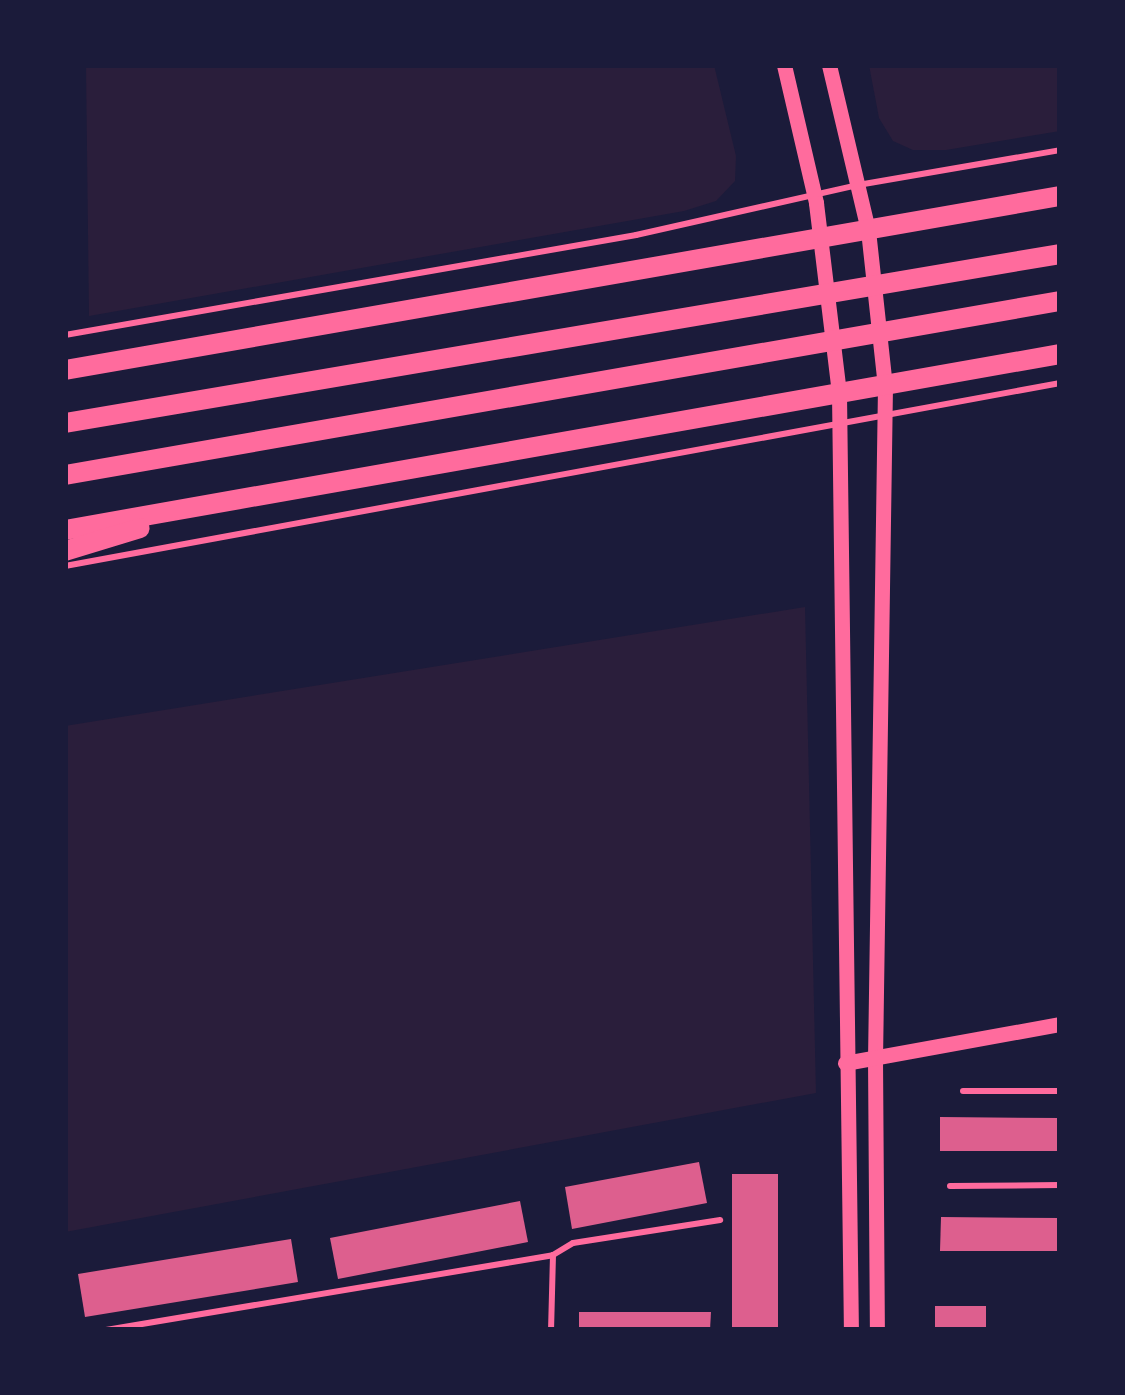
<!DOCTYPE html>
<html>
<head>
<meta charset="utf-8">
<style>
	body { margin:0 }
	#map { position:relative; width:1125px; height:1395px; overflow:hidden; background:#1b1b3a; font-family:"Space Grotesk",sans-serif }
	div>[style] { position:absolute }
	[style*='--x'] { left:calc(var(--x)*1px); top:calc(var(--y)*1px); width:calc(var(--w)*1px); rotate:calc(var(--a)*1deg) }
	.green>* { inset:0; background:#2a1e3b }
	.building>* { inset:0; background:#dd5f8e }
	.service>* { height:6px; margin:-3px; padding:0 3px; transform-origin:3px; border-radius:3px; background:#ff6b9d }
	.tertiary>* { height:15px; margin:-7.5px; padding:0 7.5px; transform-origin:7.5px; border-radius:7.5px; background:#ff6b9d }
	.primary>* { height:20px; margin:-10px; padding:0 10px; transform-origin:10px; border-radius:10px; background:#ff6b9d }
	.trunk>* { height:20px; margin:-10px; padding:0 10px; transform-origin:10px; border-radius:10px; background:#ff6b9d }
	span { translate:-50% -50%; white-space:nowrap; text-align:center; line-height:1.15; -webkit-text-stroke:9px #1b1b3a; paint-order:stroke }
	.frame { position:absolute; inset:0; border:68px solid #1b1b3a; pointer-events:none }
</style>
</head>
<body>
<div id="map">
	<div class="green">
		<i style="clip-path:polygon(86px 65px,714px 65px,736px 156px,735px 181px,716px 201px,684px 211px,89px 316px)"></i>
		<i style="clip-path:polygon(869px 65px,1060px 65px,1060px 131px,946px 150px,913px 150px,893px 141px,879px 118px)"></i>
		<i style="clip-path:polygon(805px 607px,816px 1093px,65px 1232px,65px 726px)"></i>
	</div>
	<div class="building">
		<i style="clip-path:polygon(940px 1117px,1060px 1118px,1060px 1151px,940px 1151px)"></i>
		<i style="clip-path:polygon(699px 1162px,707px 1203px,572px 1229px,565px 1187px)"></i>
		<i style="clip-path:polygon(732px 1174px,778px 1174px,778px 1330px,732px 1330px)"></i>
		<i style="clip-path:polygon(520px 1201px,528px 1242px,338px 1279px,330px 1238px)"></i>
		<i style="clip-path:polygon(941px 1217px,1060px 1218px,1060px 1251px,940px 1251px)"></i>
		<i style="clip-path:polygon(291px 1239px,298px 1282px,85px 1317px,78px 1274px)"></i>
		<i style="clip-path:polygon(935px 1306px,986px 1306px,986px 1330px,935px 1330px)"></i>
		<i style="clip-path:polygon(579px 1312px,711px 1312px,710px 1330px,579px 1330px)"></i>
	</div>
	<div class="service">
		<i style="--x:65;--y:335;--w:580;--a:-9.93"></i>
		<i style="--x:636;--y:235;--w:228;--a:-12.7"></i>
		<i style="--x:858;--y:185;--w:205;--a:-9.8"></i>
		<i style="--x:65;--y:566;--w:1012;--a:-10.42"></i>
		<i style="--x:963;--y:1091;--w:97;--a:0"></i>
		<i style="--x:950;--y:1186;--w:110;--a:-0.5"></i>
		<i style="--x:553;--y:1255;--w:23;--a:-31"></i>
		<i style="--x:573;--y:1243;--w:149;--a:-8.9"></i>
		<i style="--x:106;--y:1330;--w:453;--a:-9.5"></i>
		<i style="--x:553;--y:1255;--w:75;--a:91.5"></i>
	</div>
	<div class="tertiary">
		<i style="--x:784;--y:65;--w:142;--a:76.9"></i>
		<i style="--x:816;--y:203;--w:192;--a:83.1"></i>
		<i style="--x:839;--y:394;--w:936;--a:89.27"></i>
		<i style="--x:829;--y:65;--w:170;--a:76.7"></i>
		<i style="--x:868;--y:230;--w:157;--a:83.8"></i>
		<i style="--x:885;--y:386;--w:672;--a:90.85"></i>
		<i style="--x:875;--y:1058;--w:272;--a:89.6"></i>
		<i style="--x:845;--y:1063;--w:219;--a:-10.3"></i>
	</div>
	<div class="primary">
		<i style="--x:65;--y:370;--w:1010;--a:-9.92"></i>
		<i style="--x:65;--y:530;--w:1010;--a:-10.03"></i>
		<i style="--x:65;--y:551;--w:78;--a:-17"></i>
	</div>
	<div class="trunk">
		<i style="--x:65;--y:423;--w:1009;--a:-9.64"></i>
		<i style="--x:65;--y:475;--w:1010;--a:-9.92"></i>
	</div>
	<div class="frame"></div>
</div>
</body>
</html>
